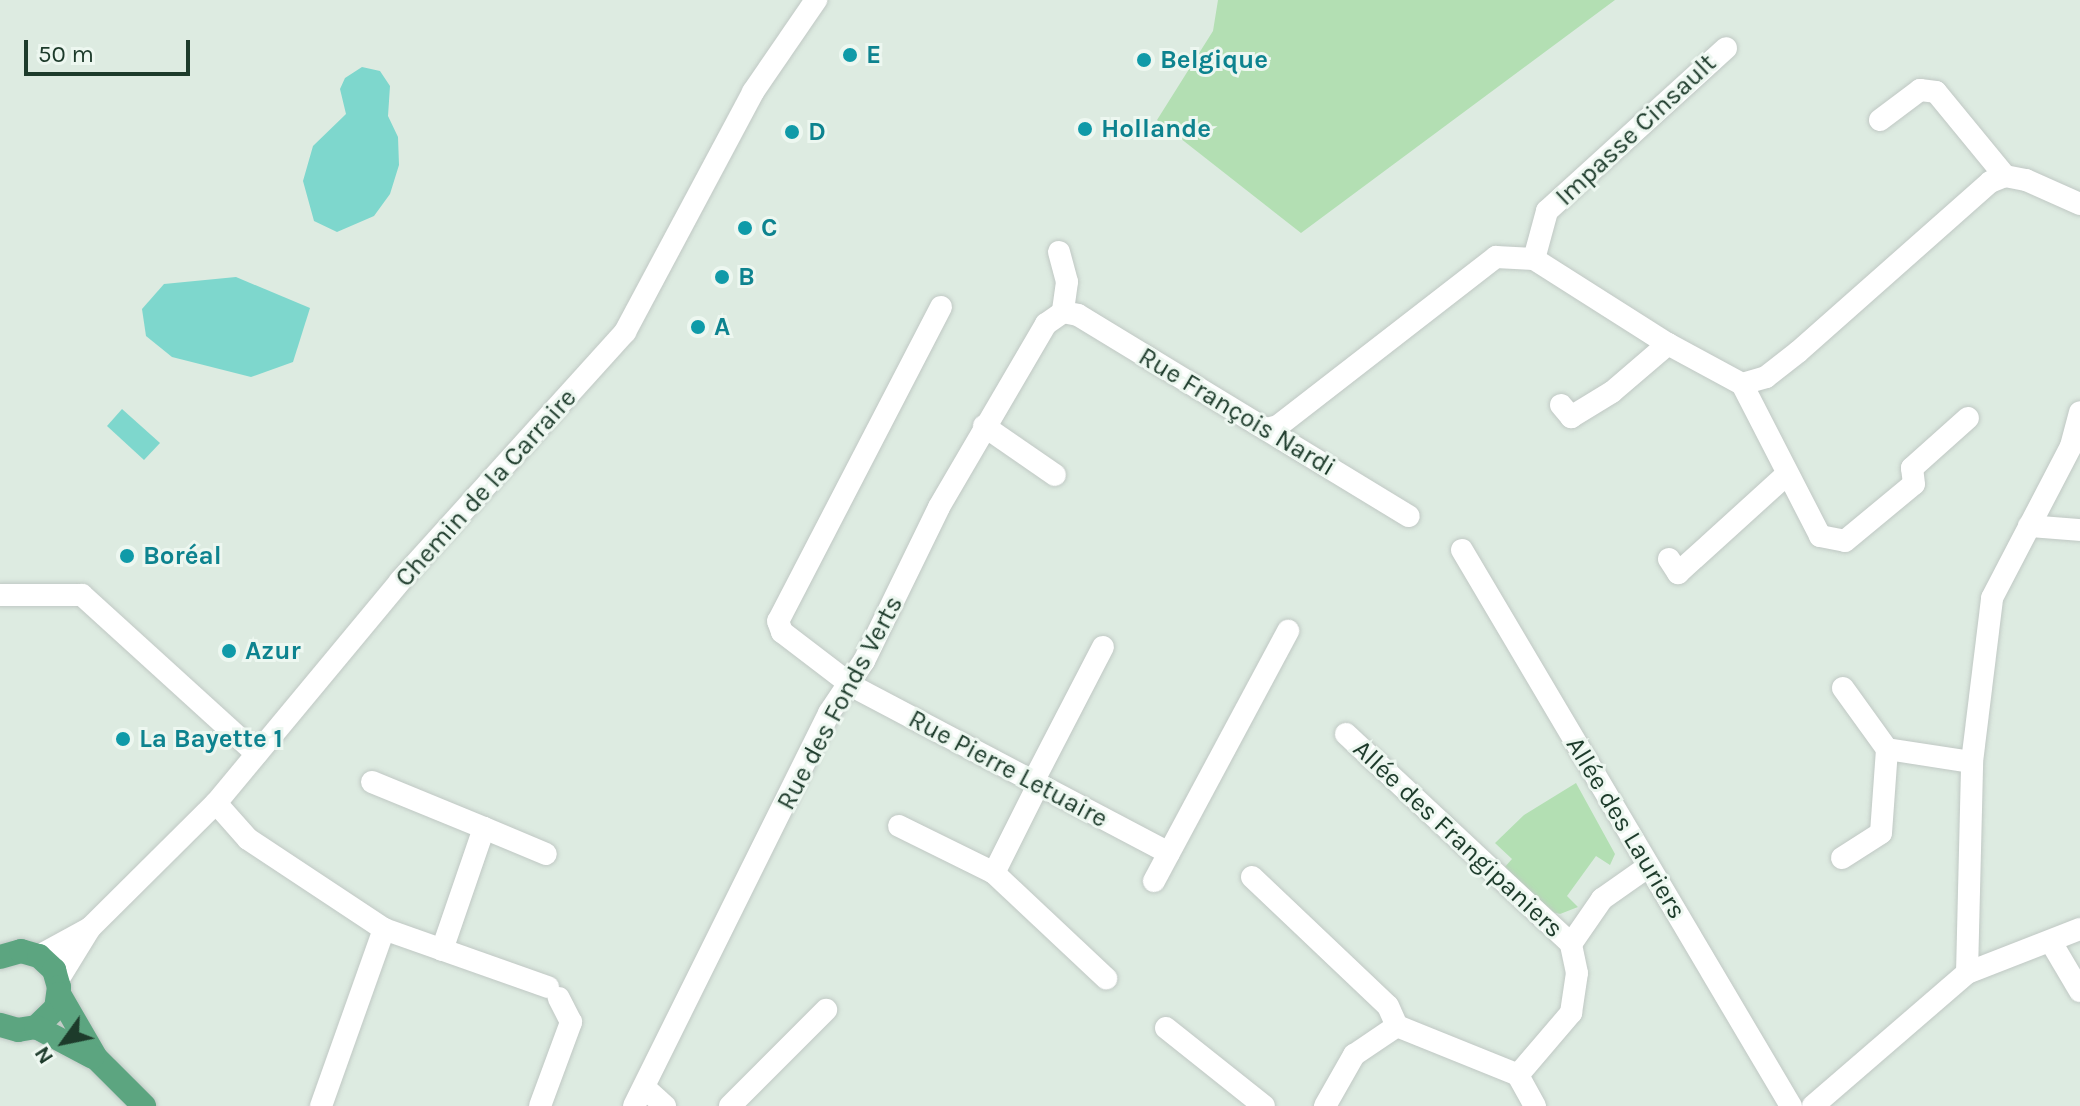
<!DOCTYPE html>
<html>
<head>
<meta charset="utf-8">
<style>
	body { margin:0 }
	#map { position:relative; width:2080px; height:1106px; overflow:hidden; background:#ddebe1; font-family:Karla,sans-serif }
	div>[style] { position:absolute }
	[style*='--x'] { left:calc(var(--x)*1px); top:calc(var(--y)*1px); width:calc(var(--w)*1px); rotate:calc(var(--a)*1deg) }
	.green>* { inset:0; background:#b3dfb3 }
	.water>* { inset:0; background:#7ed7cd }
	.roads { filter:drop-shadow(0 0 2px #c0c8c4) drop-shadow(0 0 2px #c0c8c4) }
	.minor>* { height:22px; margin:-11px; padding:0 11px; transform-origin:11px; border-radius:11px; background:#fff }
	.major>* { height:24px; margin:-12px; padding:0 12px; transform-origin:12px; border-radius:12px; background:#5ca580 }
	.dots>* { width:22px; height:22px; translate:-50% -50%; box-sizing:border-box; border:4px solid #edf7f0; border-radius:50% }
	span { translate:-50% -50%; white-space:nowrap; text-align:center; line-height:1.15; -webkit-text-stroke:6px #edf7f0; paint-order:stroke }
	.culture-label { font-size:26px; color:#0d838f; font-weight:700 }
	.left { translate:0 -50%; text-align:left }
	.street-label { font-size:26px; color:#1d3b2b }
	.north { position:absolute; left:24px; top:1002px; width:80px; height:80px; -webkit-text-stroke:6px #edf7f0; paint-order:stroke; rotate:237deg; font-size:22px; font-weight:700; line-height:32px; text-align:center; color:#1d3b2b }
	.north::after { content:''; display:block; margin:auto; width:28px; height:36px; background:#1d3b2b; clip-path:polygon(50% 0,100% 100%,50% 72%,0 100%) }
	.scale { position:absolute; left:24px; top:40px; width:166px; height:36px; box-sizing:border-box; border:4px solid #1d3b2b; border-top:0; padding-left:10px; font-size:24px; line-height:28px; white-space:nowrap; color:#1d3b2b; -webkit-text-stroke:6px #edf7f0; paint-order:stroke }
</style>
</head>
<body>
<div id="map">
	<div class="green">
		<i style="clip-path:polygon(1218px 0,1615px 0,1301px 233px,1157px 120px,1213px 31px)"></i>
		<i style="clip-path:polygon(1576px 783px,1615px 854px,1610px 865px,1596px 856px,1567px 896px,1578px 907px,1560px 914px,1548px 911px,1503px 869px,1512px 859px,1495px 843px,1524px 815px)"></i>
	</div>
	<div class="water">
		<i style="clip-path:polygon(362px 67px,380px 71px,390px 86px,388px 116px,398px 137px,399px 165px,390px 194px,374px 216px,337px 232px,314px 221px,303px 181px,313px 146px,346px 114px,340px 89px,345px 78px)"></i>
		<i style="clip-path:polygon(236px 277px,310px 308px,293px 362px,251px 377px,172px 357px,146px 336px,142px 309px,164px 284px)"></i>
		<i style="clip-path:polygon(122px 409px,160px 443px,144px 460px,107px 426px)"></i>
	</div>
	<div class="roads">
		<div class="minor">
			<i style="--x:1880;--y:120;--w:50;--a:-36.9"></i>
			<i style="--x:1920;--y:90;--w:16;--a:7"></i>
			<i style="--x:1936;--y:92;--w:109;--a:50.6"></i>
			<i style="--x:1059;--y:252;--w:31;--a:75"></i>
			<i style="--x:1067;--y:282;--w:30;--a:98"></i>
			<i style="--x:1534;--y:259;--w:50;--a:-74.8"></i>
			<i style="--x:1547;--y:211;--w:242;--a:-42.3"></i>
			<i style="--x:941;--y:307;--w:354;--a:117.4"></i>
			<i style="--x:778;--y:621;--w:12;--a:70"></i>
			<i style="--x:782;--y:632;--w:91;--a:37.4"></i>
			<i style="--x:854;--y:687;--w:356;--a:27.8"></i>
			<i style="--x:1063;--y:312;--w:15;--a:11"></i>
			<i style="--x:1078;--y:315;--w:387;--a:31.3"></i>
			<i style="--x:1742;--y:384;--w:171;--a:62.8"></i>
			<i style="--x:1820;--y:536;--w:25;--a:11"></i>
			<i style="--x:1845;--y:541;--w:89;--a:-39.6"></i>
			<i style="--x:1914;--y:484;--w:16;--a:-97"></i>
			<i style="--x:1912;--y:468;--w:75;--a:-41.8"></i>
			<i style="--x:1561;--y:405;--w:16;--a:50"></i>
			<i style="--x:1571;--y:417;--w:48;--a:-31.4"></i>
			<i style="--x:1612;--y:392;--w:74;--a:-40.6"></i>
			<i style="--x:984;--y:426;--w:86;--a:34.6"></i>
			<i style="--x:1267;--y:429;--w:11;--a:-15"></i>
			<i style="--x:1278;--y:426;--w:276;--a:-37.8"></i>
			<i style="--x:1496;--y:257;--w:38;--a:3"></i>
			<i style="--x:1534;--y:259;--w:159;--a:32.4"></i>
			<i style="--x:1668;--y:344;--w:84;--a:28.4"></i>
			<i style="--x:1742;--y:384;--w:25;--a:-16"></i>
			<i style="--x:1766;--y:377;--w:41;--a:-38"></i>
			<i style="--x:1798;--y:352;--w:256;--a:-41.5"></i>
			<i style="--x:1990;--y:182;--w:16;--a:-22"></i>
			<i style="--x:2005;--y:176;--w:21;--a:11"></i>
			<i style="--x:2026;--y:180;--w:59;--a:24"></i>
			<i style="--x:2029;--y:526;--w:51;--a:4.5"></i>
			<i style="--x:1462;--y:550;--w:646;--a:59.39"></i>
			<i style="--x:1669;--y:559;--w:17;--a:57"></i>
			<i style="--x:1678;--y:573;--w:144;--a:-42.2"></i>
			<i style="--x:0;--y:595;--w:82;--a:0"></i>
			<i style="--x:82;--y:595;--w:236;--a:42.3"></i>
			<i style="--x:1843;--y:688;--w:75;--a:54.2"></i>
			<i style="--x:1887;--y:749;--w:86;--a:8.7"></i>
			<i style="--x:1346;--y:734;--w:308;--a:43"></i>
			<i style="--x:372;--y:782;--w:121;--a:22.3"></i>
			<i style="--x:484;--y:828;--w:129;--a:109"></i>
			<i style="--x:1033;--y:782;--w:152;--a:-62.6"></i>
			<i style="--x:216;--y:803;--w:48;--a:48.4"></i>
			<i style="--x:248;--y:839;--w:163;--a:33.5"></i>
			<i style="--x:384;--y:929;--w:174;--a:19.5"></i>
			<i style="--x:899;--y:826;--w:106;--a:26.3"></i>
			<i style="--x:994;--y:873;--w:98;--a:-63.4"></i>
			<i style="--x:484;--y:828;--w:67;--a:22.8"></i>
			<i style="--x:1842;--y:858;--w:46;--a:-32.7"></i>
			<i style="--x:1881;--y:833;--w:84;--a:-85.9"></i>
			<i style="--x:994;--y:873;--w:154;--a:43.2"></i>
			<i style="--x:1252;--y:877;--w:187;--a:43.5"></i>
			<i style="--x:1388;--y:1006;--w:22;--a:66"></i>
			<i style="--x:1397;--y:1026;--w:131;--a:22"></i>
			<i style="--x:1154;--y:881;--w:284;--a:-61.8"></i>
			<i style="--x:2051;--y:942;--w:57;--a:59.4"></i>
			<i style="--x:39;--y:956;--w:58;--a:-28.8"></i>
			<i style="--x:1967;--y:973;--w:211;--a:-88.6"></i>
			<i style="--x:1972;--y:762;--w:165;--a:-83"></i>
			<i style="--x:1992;--y:598;--w:171;--a:-62.5"></i>
			<i style="--x:2071;--y:446;--w:35;--a:-75"></i>
			<i style="--x:58;--y:980;--w:61;--a:-58.4"></i>
			<i style="--x:90;--y:928;--w:177;--a:-44.8"></i>
			<i style="--x:216;--y:803;--w:288;--a:-50.3"></i>
			<i style="--x:400;--y:581;--w:336;--a:-47.9"></i>
			<i style="--x:625;--y:332;--w:272;--a:-61.9"></i>
			<i style="--x:753;--y:92;--w:112;--a:-55.6"></i>
			<i style="--x:1166;--y:1028;--w:125;--a:38.5"></i>
			<i style="--x:645;--y:1088;--w:27;--a:42"></i>
			<i style="--x:321;--y:1106;--w:188;--a:-70.4"></i>
			<i style="--x:540;--y:1106;--w:90;--a:-69.7"></i>
			<i style="--x:571;--y:1022;--w:27;--a:-117"></i>
			<i style="--x:634;--y:1106;--w:439;--a:-63.6"></i>
			<i style="--x:829;--y:713;--w:63;--a:-56.1"></i>
			<i style="--x:864;--y:661;--w:171;--a:-64"></i>
			<i style="--x:939;--y:507;--w:212;--a:-59.7"></i>
			<i style="--x:1046;--y:324;--w:21;--a:-35"></i>
			<i style="--x:730;--y:1106;--w:136;--a:-45"></i>
			<i style="--x:1325;--y:1106;--w:59;--a:-60.4"></i>
			<i style="--x:1354;--y:1055;--w:52;--a:-34"></i>
			<i style="--x:1535;--y:1106;--w:35;--a:-119"></i>
			<i style="--x:1518;--y:1075;--w:82;--a:-49.5"></i>
			<i style="--x:1571;--y:1013;--w:40;--a:-81.5"></i>
			<i style="--x:1577;--y:973;--w:30;--a:-102"></i>
			<i style="--x:1571;--y:944;--w:55;--a:-55.4"></i>
			<i style="--x:1602;--y:899;--w:57;--a:-35.1"></i>
			<i style="--x:1813;--y:1106;--w:203;--a:-40.8"></i>
			<i style="--x:1967;--y:973;--w:121;--a:-21.3"></i>
		</div>
		<div class="major">
			<i style="--x:0;--y:957;--w:22;--a:-16"></i>
			<i style="--x:21;--y:951;--w:19;--a:16"></i>
			<i style="--x:39;--y:956;--w:21;--a:43"></i>
			<i style="--x:54;--y:970;--w:18;--a:74"></i>
			<i style="--x:59;--y:987;--w:21;--a:98"></i>
			<i style="--x:56;--y:1008;--w:28;--a:136"></i>
			<i style="--x:36;--y:1027;--w:18;--a:171"></i>
			<i style="--x:18;--y:1030;--w:19;--a:-164"></i>
			<i style="--x:59;--y:994;--w:74;--a:60"></i>
			<i style="--x:96;--y:1058;--w:68;--a:45"></i>
			<i style="--x:36;--y:1027;--w:64;--a:27.8"></i>
		</div>
	</div>
	<div class="dots">
		<i style="left:850px;top:55px;background:#0f9aa8"></i>
		<i style="left:1144px;top:60px;background:#0f9aa8"></i>
		<i style="left:1085px;top:129px;background:#0f9aa8"></i>
		<i style="left:792px;top:132px;background:#0f9aa8"></i>
		<i style="left:745px;top:228px;background:#0f9aa8"></i>
		<i style="left:722px;top:277px;background:#0f9aa8"></i>
		<i style="left:698px;top:327px;background:#0f9aa8"></i>
		<i style="left:127px;top:556px;background:#0f9aa8"></i>
		<i style="left:229px;top:651px;background:#0f9aa8"></i>
		<i style="left:123px;top:739px;background:#0f9aa8"></i>
	</div>
	<div class="culture-label">
		<span class="left" style="left:866px;top:55px">E</span>
		<span class="left" style="left:1160px;top:60px">Belgique</span>
		<span class="left" style="left:1101px;top:129px">Hollande</span>
		<span class="left" style="left:808px;top:132px">D</span>
		<span class="left" style="left:761px;top:228px">C</span>
		<span class="left" style="left:738px;top:277px">B</span>
		<span class="left" style="left:714px;top:327px">A</span>
		<span class="left" style="left:143px;top:556px">Boréal</span>
		<span class="left" style="left:245px;top:651px">Azur</span>
		<span class="left" style="left:139px;top:739px">La Bayette 1</span>
	</div>
	<div class="street-label">
		<span style="left:1636px;top:130px;rotate:-43deg">Impasse Cinsault</span>
		<span style="left:1237px;top:412px;rotate:31deg">Rue François Nardi</span>
		<span style="left:486px;top:488px;rotate:-48deg">Chemin de la Carraire</span>
		<span style="left:840px;top:703px;rotate:-62deg">Rue des Fonds Verts</span>
		<span style="left:1008px;top:769px;rotate:28deg">Rue Pierre Letuaire</span>
		<span style="left:1626px;top:828px;rotate:59deg">Allée des Lauriers</span>
		<span style="left:1458px;top:839px;rotate:43deg">Allée des Frangipaniers</span>
	</div>
	<div class="north">N</div>
	<div class="scale">50 m</div>
</div>
</body>
</html>
